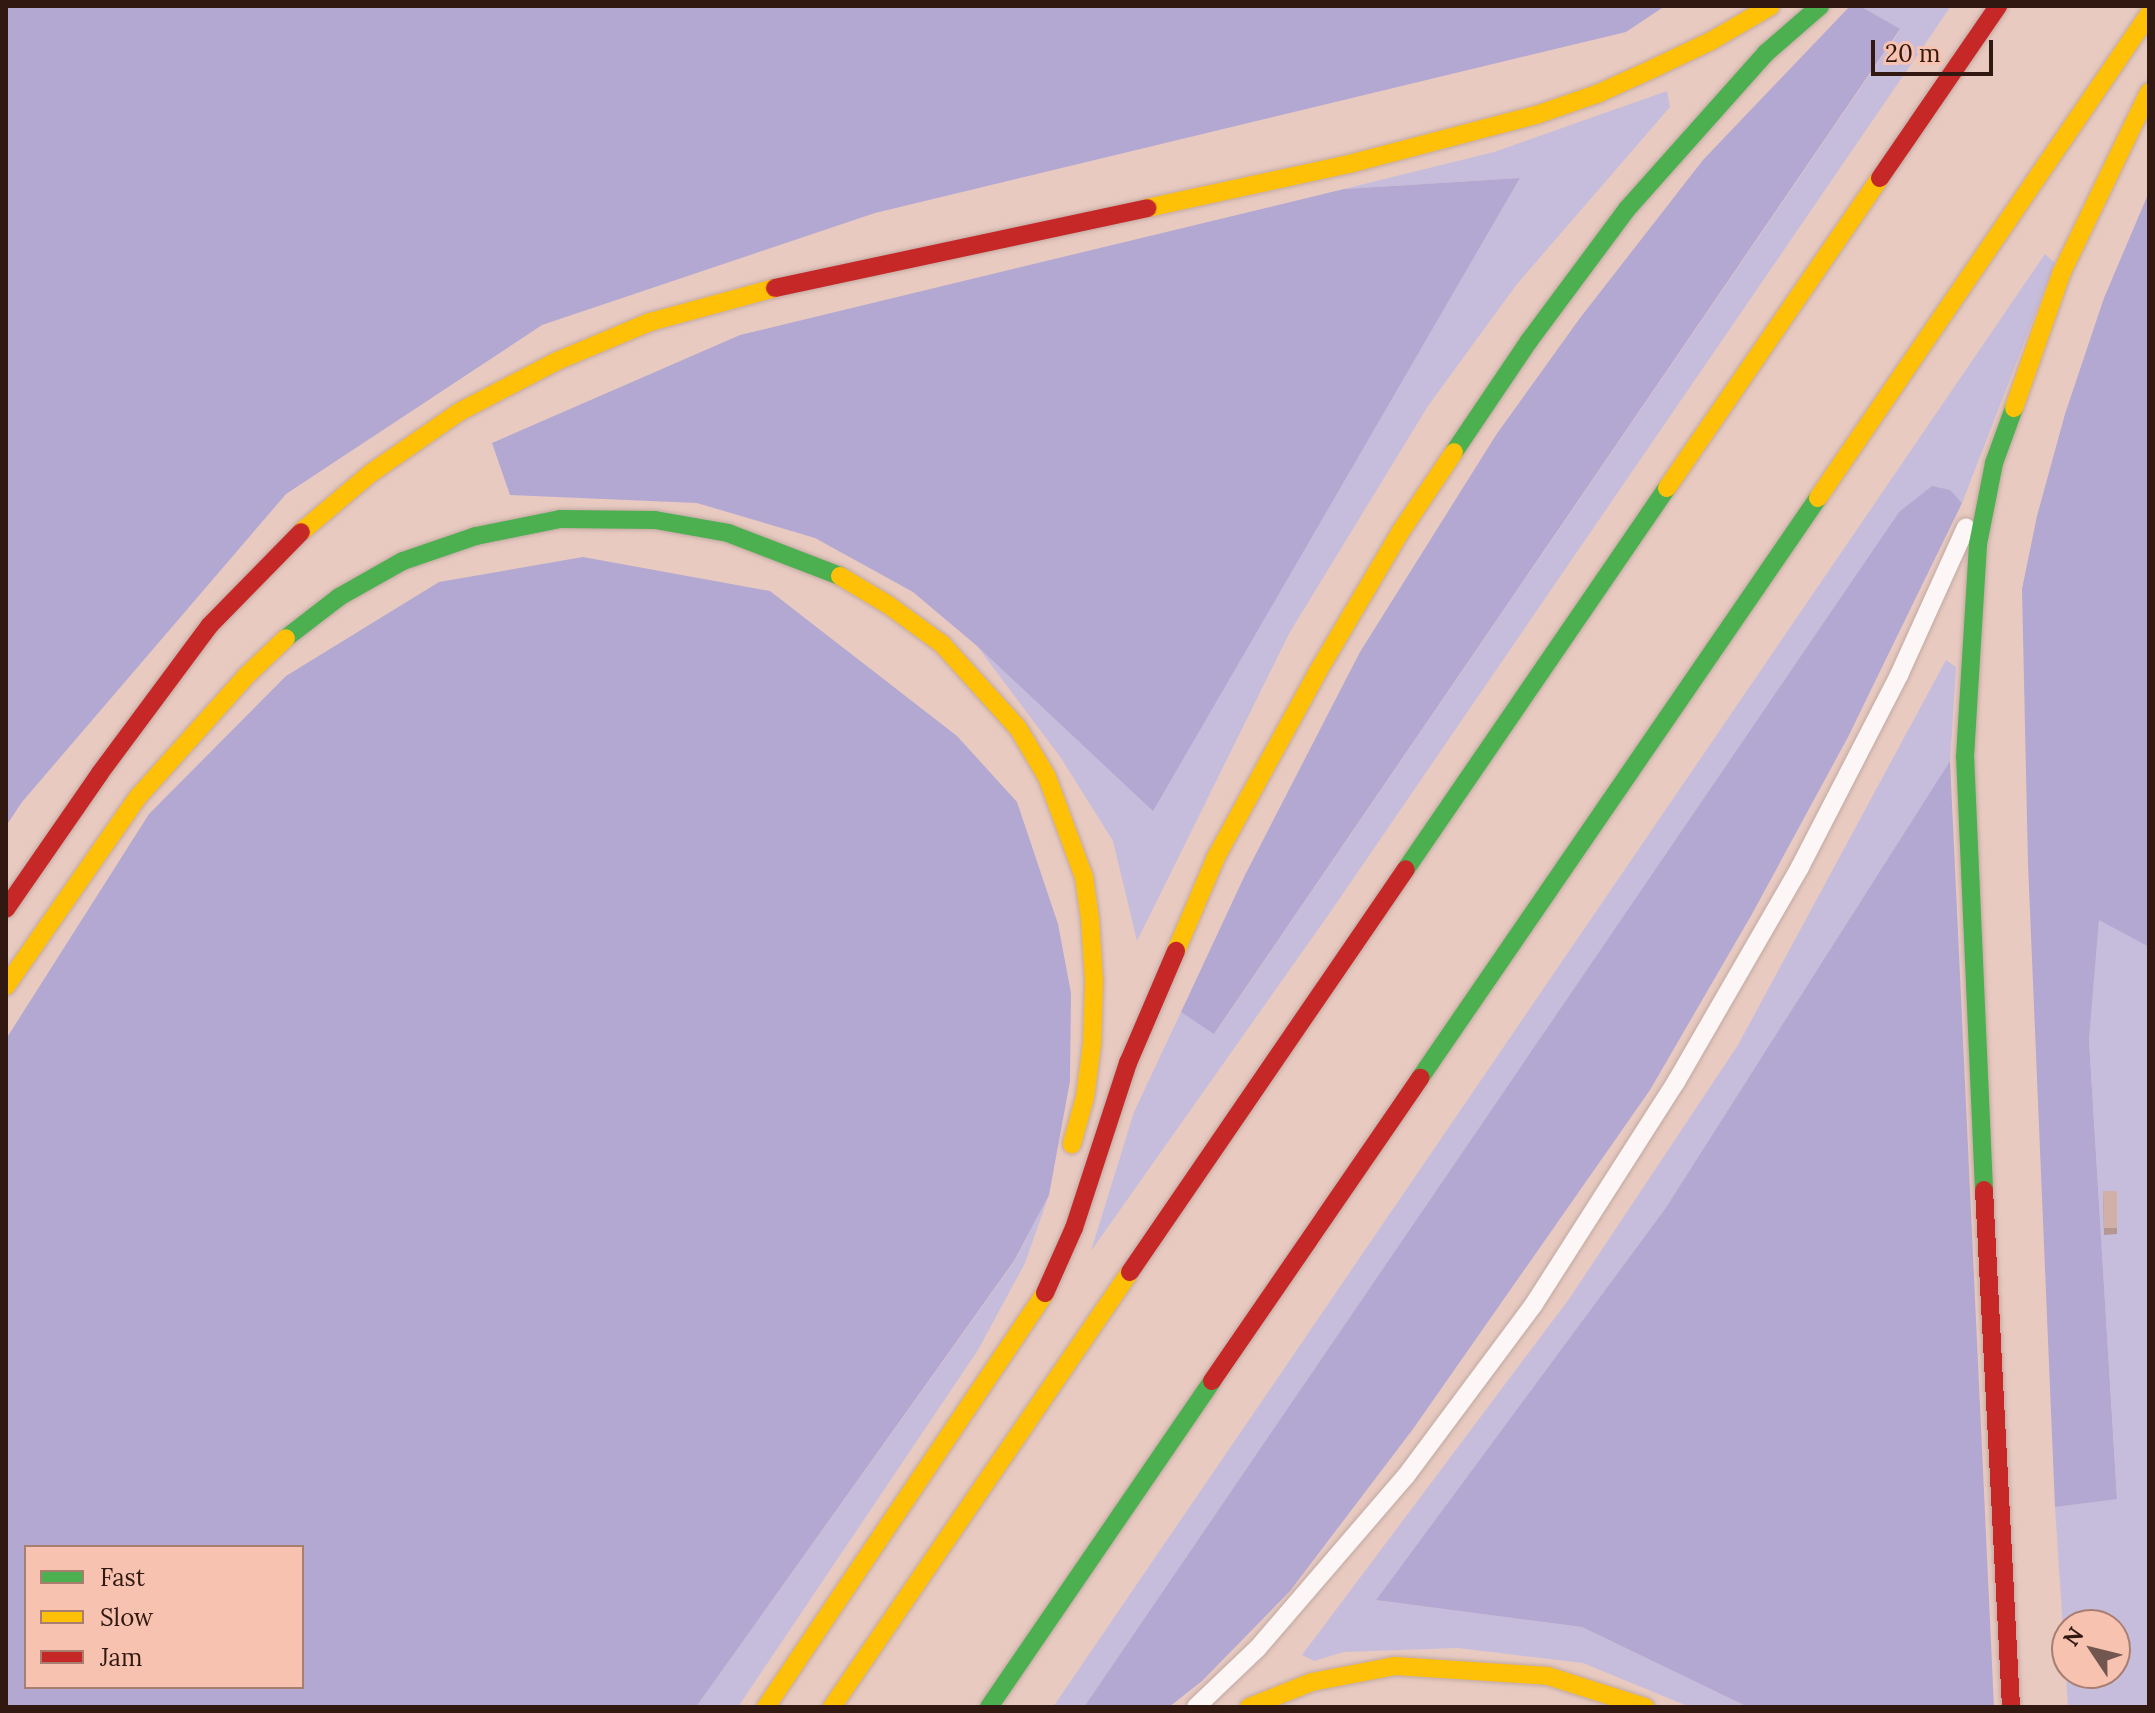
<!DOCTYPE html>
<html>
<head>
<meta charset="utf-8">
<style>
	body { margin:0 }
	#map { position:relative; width:2155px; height:1713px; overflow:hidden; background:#e8cac1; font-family:Lora,serif }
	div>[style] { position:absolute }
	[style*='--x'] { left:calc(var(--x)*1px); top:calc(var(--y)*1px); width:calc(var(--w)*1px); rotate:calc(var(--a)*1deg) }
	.green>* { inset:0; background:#c6bddc }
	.forest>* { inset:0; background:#b2a8d2 }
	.roads { filter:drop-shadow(0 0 2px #c2a9a1) drop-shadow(0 0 2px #c2a9a1) }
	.lane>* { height:18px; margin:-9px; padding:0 9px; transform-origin:9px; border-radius:9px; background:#fcf7f6 }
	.fast>* { height:18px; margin:-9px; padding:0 9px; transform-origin:9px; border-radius:9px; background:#4caf50 }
	.slow>* { height:18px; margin:-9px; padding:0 9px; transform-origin:9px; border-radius:9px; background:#ffc107 }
	.jam>* { height:18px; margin:-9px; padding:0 9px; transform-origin:9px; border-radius:9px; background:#c62828 }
	.wall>* { inset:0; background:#b39790 }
	.building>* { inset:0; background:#d0b0a7 }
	span { translate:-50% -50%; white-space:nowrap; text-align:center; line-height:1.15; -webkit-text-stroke:6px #f8c2b1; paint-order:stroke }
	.frame { position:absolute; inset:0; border:8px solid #311912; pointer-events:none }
	.legend { position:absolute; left:24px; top:1545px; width:280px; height:144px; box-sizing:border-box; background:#f8c2b1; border:2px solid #a87e71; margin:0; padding:10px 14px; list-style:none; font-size:24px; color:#311912 }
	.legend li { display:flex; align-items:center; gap:16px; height:40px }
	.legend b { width:40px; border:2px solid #a87e71 }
	.north { position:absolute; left:2051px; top:1609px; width:80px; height:80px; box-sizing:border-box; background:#f8c2b1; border:2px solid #a87e71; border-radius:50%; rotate:305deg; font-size:22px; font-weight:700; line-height:32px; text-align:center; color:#311912 }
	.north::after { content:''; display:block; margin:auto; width:28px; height:36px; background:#71574f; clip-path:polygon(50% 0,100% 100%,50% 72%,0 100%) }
	.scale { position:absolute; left:1871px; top:40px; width:122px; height:36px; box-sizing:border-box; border:4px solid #311912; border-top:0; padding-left:10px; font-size:24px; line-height:28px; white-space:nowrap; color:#311912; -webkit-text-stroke:6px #f8c2b1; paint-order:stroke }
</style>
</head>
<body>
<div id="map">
	<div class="green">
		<i style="clip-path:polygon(1860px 6px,1951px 6px,1329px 914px,1091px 1251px,1134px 1112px,1181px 1012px,1215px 1033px,1900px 30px)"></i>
		<i style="clip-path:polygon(1667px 91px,1670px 107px,1517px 284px,1428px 406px,1290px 632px,1137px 941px,1113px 841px,1061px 758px,977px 646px,1153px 810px,1520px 178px,1344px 189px,1494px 152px)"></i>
		<i style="clip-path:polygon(2045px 254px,2055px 263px,1962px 503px,1949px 490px,1899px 512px,1084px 1707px,1053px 1707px)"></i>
		<i style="clip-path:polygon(1946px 660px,1956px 667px,1950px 761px,1665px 1209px,1376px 1600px,1582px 1627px,1748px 1707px,1690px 1707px,1583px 1663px,1458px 1648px,1344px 1652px,1314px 1661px,1302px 1655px,1569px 1299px,1738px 1045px)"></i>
		<i style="clip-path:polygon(evenodd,2099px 919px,2149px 947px,2149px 1707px,2068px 1707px,2055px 1507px,2117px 1498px,2089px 1040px,2099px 919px,2067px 1625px,2115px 1625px,2115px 1673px,2067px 1673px,2067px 1625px)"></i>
		<i style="clip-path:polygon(1049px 1195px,1025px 1263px,978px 1350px,738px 1707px,696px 1707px,1014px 1262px)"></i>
	</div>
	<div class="forest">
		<i style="clip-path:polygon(6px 6px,1665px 6px,1626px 32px,875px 213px,542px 325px,286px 494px,22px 802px,6px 826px)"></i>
		<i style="clip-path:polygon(1850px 6px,1860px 6px,1900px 29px,1214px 1034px,1181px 1012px,1245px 875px,1360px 652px,1496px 435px,1580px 318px,1703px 160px)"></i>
		<i style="clip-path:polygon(1520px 178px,1153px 811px,977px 646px,913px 592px,815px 538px,697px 503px,510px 495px,492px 443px,740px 335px,1344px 189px)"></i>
		<i style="clip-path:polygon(2149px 192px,2149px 947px,2099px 920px,2089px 1040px,2117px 1499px,2055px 1507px,2028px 864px,2022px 589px,2037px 516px,2065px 414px,2104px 298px)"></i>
		<i style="clip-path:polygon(1932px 486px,1950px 490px,1962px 503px,1848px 737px,1752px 914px,1650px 1090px,1413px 1429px,1290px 1591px,1202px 1681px,1169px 1707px,1084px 1707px,1899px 512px)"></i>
		<i style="clip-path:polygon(evenodd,583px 557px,770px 591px,957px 736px,1017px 802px,1058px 924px,1071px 993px,1070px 1081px,1049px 1195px,1014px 1261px,696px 1707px,6px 1707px,6px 1039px,149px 814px,286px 676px,439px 582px,583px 557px,26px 1547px,302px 1547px,302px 1687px,26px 1687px,26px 1547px)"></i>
		<i style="clip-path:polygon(1950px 761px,1994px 1707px,1748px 1707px,1582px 1627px,1376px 1600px,1665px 1209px)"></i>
	</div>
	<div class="roads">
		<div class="lane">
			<i style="--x:1196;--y:1707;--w:84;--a:-43.6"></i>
			<i style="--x:1257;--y:1649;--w:228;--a:-49.3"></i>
			<i style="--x:1406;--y:1476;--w:214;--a:-53.3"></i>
			<i style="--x:1534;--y:1304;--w:264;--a:-57.4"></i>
			<i style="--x:1676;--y:1082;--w:248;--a:-60"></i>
			<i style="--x:1800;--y:867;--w:216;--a:-62.7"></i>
			<i style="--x:1899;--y:675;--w:162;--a:-65.6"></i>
		</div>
		<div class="fast">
			<i style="--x:1454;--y:452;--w:134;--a:-56"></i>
			<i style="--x:1529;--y:341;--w:164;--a:-53.4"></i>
			<i style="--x:1627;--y:209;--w:209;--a:-48.3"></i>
			<i style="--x:1766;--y:53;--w:72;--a:-41"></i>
			<i style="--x:286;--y:638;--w:67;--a:-37.7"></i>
			<i style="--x:339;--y:597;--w:73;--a:-29.4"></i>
			<i style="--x:403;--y:561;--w:77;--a:-18.9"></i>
			<i style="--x:476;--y:536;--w:86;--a:-11.4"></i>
			<i style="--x:560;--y:519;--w:95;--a:0.6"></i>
			<i style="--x:655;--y:520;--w:74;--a:10.1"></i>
			<i style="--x:728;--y:533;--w:120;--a:21"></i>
			<i style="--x:1406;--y:869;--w:462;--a:-55.6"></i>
			<i style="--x:1420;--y:1078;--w:703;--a:-55.54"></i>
			<i style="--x:1984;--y:1190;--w:433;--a:-92.5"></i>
			<i style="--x:1965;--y:757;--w:213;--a:-86.5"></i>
			<i style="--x:1978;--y:544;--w:83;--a:-78.8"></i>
			<i style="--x:1994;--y:463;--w:59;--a:-70"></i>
			<i style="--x:989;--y:1707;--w:395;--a:-55.6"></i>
		</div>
		<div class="slow">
			<i style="--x:1147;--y:208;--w:207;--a:-12.3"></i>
			<i style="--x:1349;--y:164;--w:193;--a:-14.7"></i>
			<i style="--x:1536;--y:115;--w:65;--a:-19"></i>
			<i style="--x:1597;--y:94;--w:60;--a:-24.4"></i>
			<i style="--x:1652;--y:69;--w:65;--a:-25.4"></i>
			<i style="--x:1711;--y:41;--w:69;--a:-30.3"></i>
			<i style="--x:2014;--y:408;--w:144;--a:-70.6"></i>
			<i style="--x:2062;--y:272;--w:200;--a:-64.2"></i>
			<i style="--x:1667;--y:488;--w:376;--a:-55.5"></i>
			<i style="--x:1818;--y:498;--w:586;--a:-55.63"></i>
			<i style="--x:301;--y:532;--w:92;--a:-40.1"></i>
			<i style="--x:371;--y:473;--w:107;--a:-34.7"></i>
			<i style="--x:459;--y:412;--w:110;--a:-27.5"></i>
			<i style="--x:557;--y:361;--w:101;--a:-22.8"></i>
			<i style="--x:650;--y:322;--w:130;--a:-15.2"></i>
			<i style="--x:840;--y:576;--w:55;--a:30.8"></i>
			<i style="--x:887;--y:604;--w:68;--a:36"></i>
			<i style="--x:942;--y:644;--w:113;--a:47.9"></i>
			<i style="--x:1018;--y:728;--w:57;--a:59.4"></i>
			<i style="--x:1047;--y:777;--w:107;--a:69.7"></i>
			<i style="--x:1084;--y:877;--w:42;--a:81.9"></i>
			<i style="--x:1090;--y:919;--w:62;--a:86.3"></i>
			<i style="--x:1094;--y:981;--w:63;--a:91.8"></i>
			<i style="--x:1092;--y:1044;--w:53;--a:97.5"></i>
			<i style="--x:1085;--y:1097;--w:49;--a:105.5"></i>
			<i style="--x:1176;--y:951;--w:102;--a:-66.9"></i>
			<i style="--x:1216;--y:857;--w:210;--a:-61.2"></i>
			<i style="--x:1317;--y:673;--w:165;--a:-59.4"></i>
			<i style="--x:1401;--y:531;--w:95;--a:-56.1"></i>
			<i style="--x:6;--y:986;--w:231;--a:-55.1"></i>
			<i style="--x:138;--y:797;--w:162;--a:-48.2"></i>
			<i style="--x:246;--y:676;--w:55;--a:-43.5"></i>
			<i style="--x:766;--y:1707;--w:499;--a:-56"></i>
			<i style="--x:832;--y:1707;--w:527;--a:-55.59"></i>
			<i style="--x:1249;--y:1707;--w:68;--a:-21.6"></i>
			<i style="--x:1312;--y:1682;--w:85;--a:-10.9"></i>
			<i style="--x:1395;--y:1666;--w:153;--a:3.7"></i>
			<i style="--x:1548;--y:1676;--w:102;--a:17.7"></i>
		</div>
		<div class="jam">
			<i style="--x:1880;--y:178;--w:209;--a:-55.5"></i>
			<i style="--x:775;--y:288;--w:381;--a:-12.1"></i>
			<i style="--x:6;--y:909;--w:165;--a:-55.3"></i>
			<i style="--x:100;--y:773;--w:184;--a:-53.4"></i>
			<i style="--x:210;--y:625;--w:130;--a:-45.6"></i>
			<i style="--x:1984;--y:1190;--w:518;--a:87.01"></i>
			<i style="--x:1130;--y:1272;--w:488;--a:-55.6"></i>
			<i style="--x:1045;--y:1293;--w:71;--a:-66"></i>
			<i style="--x:1074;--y:1228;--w:174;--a:-71.9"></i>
			<i style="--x:1128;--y:1063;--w:122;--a:-66.8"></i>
			<i style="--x:1212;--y:1381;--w:368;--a:-55.5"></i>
		</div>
	</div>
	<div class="wall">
		<i style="clip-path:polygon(2103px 1191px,2117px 1191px,2117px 1234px,2104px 1235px)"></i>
	</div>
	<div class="building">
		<i style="clip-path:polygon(2103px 1191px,2117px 1191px,2117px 1228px,2104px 1228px)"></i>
	</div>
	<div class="frame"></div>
	<ul class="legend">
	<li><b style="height:10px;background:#4caf50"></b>Fast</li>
	<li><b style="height:10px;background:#ffc107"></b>Slow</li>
	<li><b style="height:10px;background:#c62828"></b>Jam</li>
	</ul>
	<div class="north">N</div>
	<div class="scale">20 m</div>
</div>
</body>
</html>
